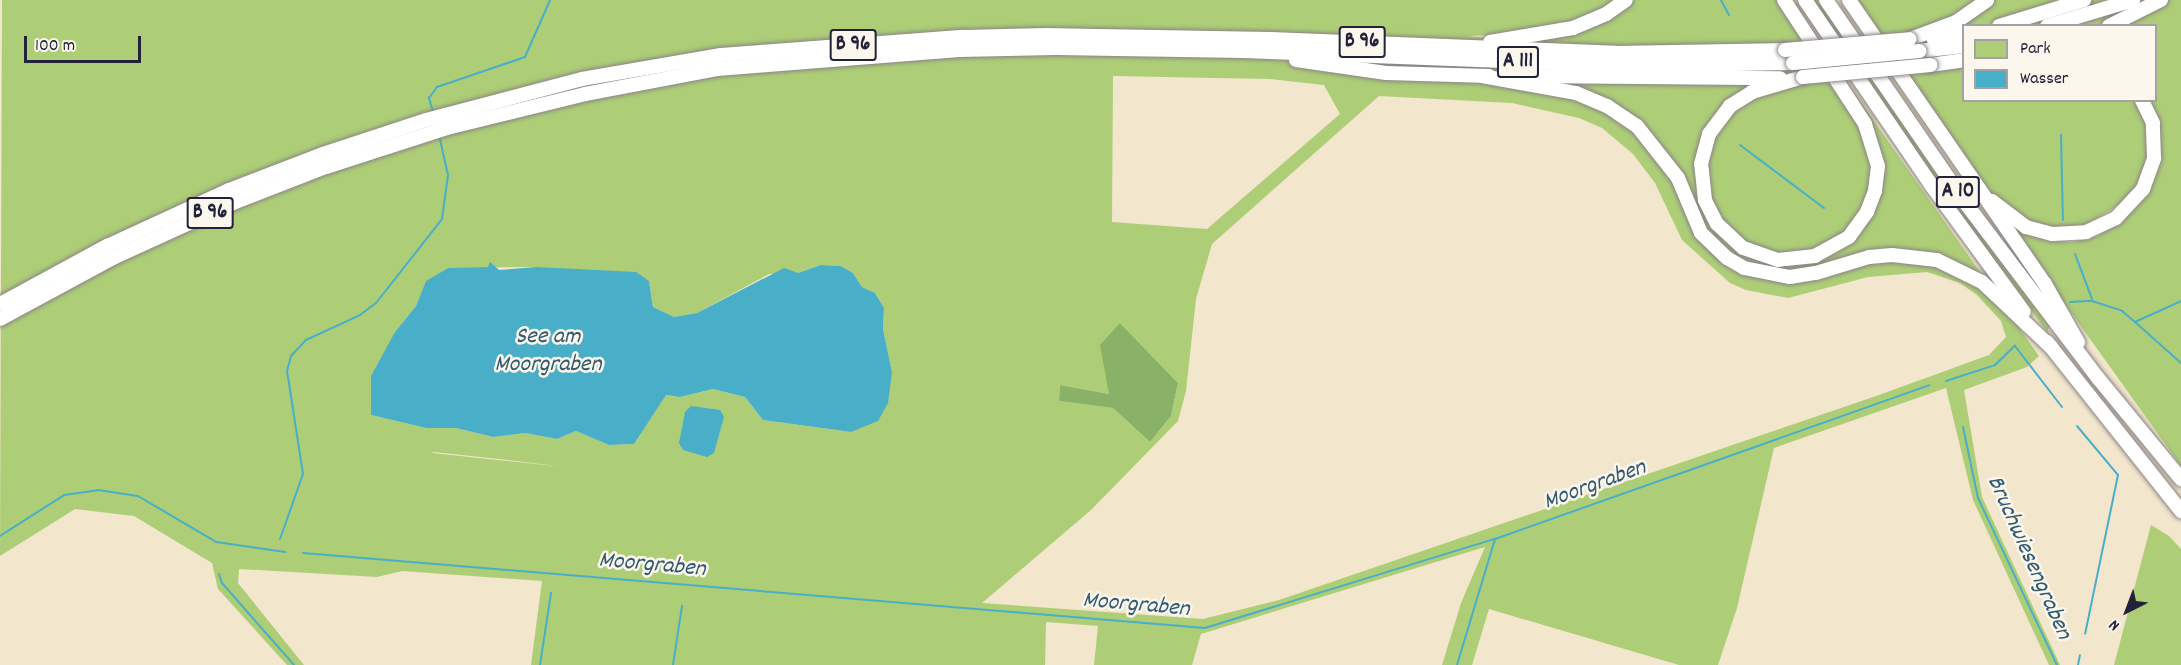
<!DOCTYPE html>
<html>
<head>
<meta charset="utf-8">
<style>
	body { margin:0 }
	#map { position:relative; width:2181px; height:665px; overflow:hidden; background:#f2e6cc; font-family:Dekko,sans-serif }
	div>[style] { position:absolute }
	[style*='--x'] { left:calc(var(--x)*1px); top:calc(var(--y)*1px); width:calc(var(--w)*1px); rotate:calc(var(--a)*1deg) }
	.green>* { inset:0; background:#adce77 }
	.forest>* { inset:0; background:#8ab168 }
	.water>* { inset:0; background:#49aec8 }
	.stream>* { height:2px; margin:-1px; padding:0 1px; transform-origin:1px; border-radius:1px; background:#49aec8 }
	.roads { filter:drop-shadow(0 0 2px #8a8484) drop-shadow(0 0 2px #8a8484) }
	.highway>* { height:14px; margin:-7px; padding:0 7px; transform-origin:7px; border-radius:7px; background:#fff }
	.bridges { filter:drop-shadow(0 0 2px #8a8484) drop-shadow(0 0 2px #8a8484) }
	.highway-bridge>* { height:14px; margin:-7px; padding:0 7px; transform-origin:7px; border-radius:7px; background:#fff }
	span { translate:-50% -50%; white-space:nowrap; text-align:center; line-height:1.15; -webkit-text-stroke:5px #fbf7ec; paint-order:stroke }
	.shield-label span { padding:2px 4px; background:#fbf7ec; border:2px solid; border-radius:4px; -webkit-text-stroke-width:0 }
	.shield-label { font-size:21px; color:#22223b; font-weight:700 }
	.water-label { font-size:24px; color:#325a73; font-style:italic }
	.legend { position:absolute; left:1962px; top:24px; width:195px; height:78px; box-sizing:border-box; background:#fbf7ec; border:2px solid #a4a2a5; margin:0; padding:8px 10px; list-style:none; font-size:18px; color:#22223b }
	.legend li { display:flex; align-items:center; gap:12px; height:30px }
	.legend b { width:30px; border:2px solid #a4a2a5 }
	.north { position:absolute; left:2097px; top:581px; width:60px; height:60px; -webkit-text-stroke:4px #fbf7ec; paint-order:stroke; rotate:222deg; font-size:16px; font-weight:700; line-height:24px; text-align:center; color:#22223b }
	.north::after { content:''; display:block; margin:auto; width:21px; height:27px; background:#22223b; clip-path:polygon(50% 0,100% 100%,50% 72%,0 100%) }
	.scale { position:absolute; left:24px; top:36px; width:117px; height:27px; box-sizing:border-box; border:3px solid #22223b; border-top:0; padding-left:8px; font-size:18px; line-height:21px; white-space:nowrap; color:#22223b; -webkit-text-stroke:4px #fbf7ec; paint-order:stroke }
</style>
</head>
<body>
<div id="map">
	<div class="green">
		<i style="clip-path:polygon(evenodd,2px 0,1618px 0,1577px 21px,1499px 35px,1467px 36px,1524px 41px,1622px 10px,1633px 0,1780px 0,1807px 42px,1781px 43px,1806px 83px,1840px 82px,1812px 33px,2039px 356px,2027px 367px,1964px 390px,1982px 497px,2060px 665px,2049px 665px,1973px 500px,1946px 388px,1774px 448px,1737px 608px,1718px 665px,1679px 665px,1489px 609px,1472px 665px,1442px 665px,1461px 603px,1485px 547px,1201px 634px,1192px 665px,1094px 665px,1098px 626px,1046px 622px,1045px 665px,531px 665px,542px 581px,402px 571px,377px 577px,239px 569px,238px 583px,304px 665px,287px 665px,218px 589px,212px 563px,134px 516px,75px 509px,0 556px,2px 0,1113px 76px,1269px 79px,1324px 85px,1340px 114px,1207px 229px,1112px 222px,1113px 76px,2px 0,1379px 96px,1512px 103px,1579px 118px,1602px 128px,1633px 154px,1655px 183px,1682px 240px,1730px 283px,1746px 290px,1788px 298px,1868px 277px,1927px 272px,1960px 283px,1977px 295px,2001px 321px,2006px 337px,1989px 355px,1879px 395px,1279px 600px,1203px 619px,982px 603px,1091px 510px,1178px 421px,1186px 391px,1196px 299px,1212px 244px,1379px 96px,2px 0,821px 265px,841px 266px,853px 273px,862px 287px,875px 293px,884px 308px,883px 329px,892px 372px,851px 432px,763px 420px,745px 397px,713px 389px,680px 397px,665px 395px,634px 444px,609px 445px,576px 431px,557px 439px,525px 433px,493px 437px,456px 428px,426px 428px,371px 415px,395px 332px,416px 306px,426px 282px,448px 268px,537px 267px,649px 281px,653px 307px,674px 317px,697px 313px,769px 274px,798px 273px,821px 265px,2px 0,1120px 323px,1178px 383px,1171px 416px,1150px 442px,1113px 408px,1059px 401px,1060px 385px,1109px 394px,1120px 323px,2px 0,433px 452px,508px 460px,564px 467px,432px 453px,433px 452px)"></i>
		<i style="clip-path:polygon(1812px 0,1819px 0,1943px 181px,2050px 326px,2047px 332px,1938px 185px)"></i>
		<i style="clip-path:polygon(1856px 0,1980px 0,1965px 24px,1994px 0,2181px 0,2181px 466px,2004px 219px,2047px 241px,2073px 242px,2097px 236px,2118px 224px,2149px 193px,2160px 154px,2148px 101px,2156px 100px,2156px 26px,1964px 26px,1964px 100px,2136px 101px,2145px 116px,2150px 144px,2145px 170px,2132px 197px,2087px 224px,2062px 229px,2033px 223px,1990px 196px,1905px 75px,1924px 73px,1893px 33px,1877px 35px)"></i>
		<i style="clip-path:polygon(2151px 525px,2169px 536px,2181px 549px,2181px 665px,2114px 665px)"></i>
	</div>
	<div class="forest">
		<i style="clip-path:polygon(1120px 323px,1178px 383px,1171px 416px,1150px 442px,1113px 408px,1059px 401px,1060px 385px,1109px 394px,1100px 345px)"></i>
	</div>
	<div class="water">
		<i style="clip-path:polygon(490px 262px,499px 270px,537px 267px,636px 272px,649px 281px,653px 307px,674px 317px,697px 313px,784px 268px,798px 273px,821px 265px,841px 266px,853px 273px,862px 287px,875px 293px,884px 308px,883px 329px,892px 372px,888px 403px,878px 421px,851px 432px,763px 420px,745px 397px,713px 389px,680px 397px,666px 395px,634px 444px,609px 445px,576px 431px,557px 439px,525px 433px,493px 437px,456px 428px,426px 428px,371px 415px,371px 376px,395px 332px,416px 306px,426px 281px,448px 268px,488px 267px)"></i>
		<i style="clip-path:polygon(691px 406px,720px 410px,724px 417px,714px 453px,707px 457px,683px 450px,679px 443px,685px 412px)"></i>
	</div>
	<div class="stream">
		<i style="--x:1721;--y:0;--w:17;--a:62"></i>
		<i style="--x:433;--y:112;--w:15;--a:-106"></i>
		<i style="--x:429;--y:98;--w:14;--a:-54"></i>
		<i style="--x:437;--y:87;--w:93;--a:-18.8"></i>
		<i style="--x:525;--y:57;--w:62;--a:-66.3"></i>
		<i style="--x:2061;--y:135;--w:85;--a:88.7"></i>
		<i style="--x:1740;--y:145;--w:105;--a:36.9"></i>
		<i style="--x:2075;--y:254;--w:48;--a:69.3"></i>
		<i style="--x:2070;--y:302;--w:22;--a:-3"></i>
		<i style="--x:2092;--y:301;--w:32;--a:18"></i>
		<i style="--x:2122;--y:311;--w:17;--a:40"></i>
		<i style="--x:2135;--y:322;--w:51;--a:-24.5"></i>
		<i style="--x:2135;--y:322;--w:62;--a:41.7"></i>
		<i style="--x:1946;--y:381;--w:52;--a:-18.1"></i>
		<i style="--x:1995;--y:365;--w:28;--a:-44"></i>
		<i style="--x:2015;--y:346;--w:77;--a:52.4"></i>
		<i style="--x:2077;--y:426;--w:64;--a:50.1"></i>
		<i style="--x:2118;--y:475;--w:162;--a:101.7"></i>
		<i style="--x:1963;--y:427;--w:73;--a:78.1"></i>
		<i style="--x:1978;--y:498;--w:185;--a:64.7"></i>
		<i style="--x:0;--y:536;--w:76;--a:-32.6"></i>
		<i style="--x:64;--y:495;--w:34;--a:-8"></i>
		<i style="--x:98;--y:490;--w:40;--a:8.5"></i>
		<i style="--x:138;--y:496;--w:91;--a:30.5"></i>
		<i style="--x:216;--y:542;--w:70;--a:8.2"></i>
		<i style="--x:280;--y:539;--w:69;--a:-70.5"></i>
		<i style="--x:303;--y:474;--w:104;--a:-98.8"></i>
		<i style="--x:287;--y:371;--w:16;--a:-75"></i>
		<i style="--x:291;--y:356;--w:22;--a:-47"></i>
		<i style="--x:306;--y:340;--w:60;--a:-24.8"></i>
		<i style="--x:360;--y:315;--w:20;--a:-37"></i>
		<i style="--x:376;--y:303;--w:107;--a:-51.8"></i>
		<i style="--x:442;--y:219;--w:44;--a:-82.2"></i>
		<i style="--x:448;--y:175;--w:41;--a:-102.7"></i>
		<i style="--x:303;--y:553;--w:905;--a:4.75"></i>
		<i style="--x:1205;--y:628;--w:303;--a:-17.1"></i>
		<i style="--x:1495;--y:539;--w:461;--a:-19.5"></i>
		<i style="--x:219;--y:574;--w:9;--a:72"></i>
		<i style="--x:222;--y:583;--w:109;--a:48.7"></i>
		<i style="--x:540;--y:665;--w:73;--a:-81.3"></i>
		<i style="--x:673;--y:665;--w:60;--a:-81.3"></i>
		<i style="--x:1457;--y:665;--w:132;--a:-73.2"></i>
		<i style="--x:2078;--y:665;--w:10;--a:-79"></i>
	</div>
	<div class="roads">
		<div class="highway">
			<i style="--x:1784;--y:0;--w:148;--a:56.8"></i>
			<i style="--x:1865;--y:124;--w:44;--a:72.8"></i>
			<i style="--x:1878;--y:166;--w:25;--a:97"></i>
			<i style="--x:1875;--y:191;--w:22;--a:111"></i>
			<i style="--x:1867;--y:212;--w:31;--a:126"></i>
			<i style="--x:1849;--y:237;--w:39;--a:151"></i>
			<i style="--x:1815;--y:256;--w:37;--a:174"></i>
			<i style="--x:1778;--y:260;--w:37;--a:-161"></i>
			<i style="--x:1743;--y:248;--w:35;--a:-137"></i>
			<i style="--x:1717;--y:224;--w:27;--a:-117"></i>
			<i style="--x:1705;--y:200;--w:36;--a:-96"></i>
			<i style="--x:1701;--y:164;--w:31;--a:-75"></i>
			<i style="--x:1709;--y:134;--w:35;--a:-53"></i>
			<i style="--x:1730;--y:106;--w:26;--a:-32"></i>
			<i style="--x:1752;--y:92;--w:53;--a:-16.4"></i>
			<i style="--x:1805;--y:0;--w:224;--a:55.7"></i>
			<i style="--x:1931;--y:185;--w:157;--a:53.8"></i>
			<i style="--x:1826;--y:0;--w:244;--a:55.5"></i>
			<i style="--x:1964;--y:201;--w:222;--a:52.9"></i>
			<i style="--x:2098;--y:378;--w:131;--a:50.6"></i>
			<i style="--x:1849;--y:0;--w:345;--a:55.4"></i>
			<i style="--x:2045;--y:284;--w:67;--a:60.4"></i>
			<i style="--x:1999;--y:26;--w:89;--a:-17"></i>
			<i style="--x:2047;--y:26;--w:90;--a:-16.8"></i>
			<i style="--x:2109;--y:26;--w:58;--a:-26.6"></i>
			<i style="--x:1933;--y:38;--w:32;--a:-11"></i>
			<i style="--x:1910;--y:39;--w:49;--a:-20.3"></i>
			<i style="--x:1956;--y:22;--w:38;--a:-35"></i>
			<i style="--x:1490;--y:42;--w:84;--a:-9.6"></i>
			<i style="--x:1573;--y:28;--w:36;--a:-23"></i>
			<i style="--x:1606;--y:14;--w:24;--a:-35"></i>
			<i style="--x:1919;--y:51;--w:45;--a:-6.3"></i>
			<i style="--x:1296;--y:60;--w:91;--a:8.2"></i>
			<i style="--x:1386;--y:73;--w:103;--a:1.7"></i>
			<i style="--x:1930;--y:65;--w:34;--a:-8"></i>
			<i style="--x:1482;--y:76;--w:96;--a:10.3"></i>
			<i style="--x:1576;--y:93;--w:34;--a:23"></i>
			<i style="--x:1607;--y:106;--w:36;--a:34"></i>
			<i style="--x:1637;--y:126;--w:66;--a:51.7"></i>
			<i style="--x:1678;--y:178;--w:60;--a:67.3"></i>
			<i style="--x:1701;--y:233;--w:36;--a:44"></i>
			<i style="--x:1727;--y:258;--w:20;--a:30"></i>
			<i style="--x:1744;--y:268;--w:47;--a:11.1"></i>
			<i style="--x:1790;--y:277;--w:26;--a:-9"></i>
			<i style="--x:1816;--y:273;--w:55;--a:-16.8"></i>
			<i style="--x:1869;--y:257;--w:23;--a:-5"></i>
			<i style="--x:1892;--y:255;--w:45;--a:6.3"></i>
			<i style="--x:1937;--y:260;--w:50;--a:26.1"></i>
			<i style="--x:1982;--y:282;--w:96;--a:43.3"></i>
			<i style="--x:1526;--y:76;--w:254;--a:0.5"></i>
			<i style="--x:1992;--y:201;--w:43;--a:37.4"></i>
			<i style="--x:2026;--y:227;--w:27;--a:15"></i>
			<i style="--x:2052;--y:234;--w:34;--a:-3"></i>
			<i style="--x:2086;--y:232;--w:33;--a:-25"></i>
			<i style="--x:2116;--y:218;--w:40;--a:-47"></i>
			<i style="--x:2143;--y:189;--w:33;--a:-70"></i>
			<i style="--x:2154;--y:158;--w:35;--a:-92"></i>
			<i style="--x:2153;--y:123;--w:25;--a:-116"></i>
			<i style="--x:0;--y:304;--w:122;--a:-28.5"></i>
			<i style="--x:107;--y:246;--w:134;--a:-24.7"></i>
			<i style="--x:229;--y:190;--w:101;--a:-21"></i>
			<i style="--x:323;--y:154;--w:108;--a:-18.3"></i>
			<i style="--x:426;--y:120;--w:161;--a:-14.7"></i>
			<i style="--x:582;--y:79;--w:141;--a:-9.8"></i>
			<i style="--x:721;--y:55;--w:243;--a:-4.3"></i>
			<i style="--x:963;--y:37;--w:83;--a:-1.4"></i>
			<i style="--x:1046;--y:35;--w:225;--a:1"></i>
			<i style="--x:1271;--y:39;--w:344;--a:2.3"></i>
			<i style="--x:1615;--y:53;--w:170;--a:-1"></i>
			<i style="--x:0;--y:319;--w:128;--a:-28.4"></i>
			<i style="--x:113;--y:258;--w:132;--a:-24.6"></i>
			<i style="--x:233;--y:203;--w:100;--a:-21.2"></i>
			<i style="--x:326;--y:167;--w:127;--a:-17.9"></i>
			<i style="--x:447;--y:128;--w:142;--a:-13.8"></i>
			<i style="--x:585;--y:94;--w:134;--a:-10.7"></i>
			<i style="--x:717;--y:69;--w:243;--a:-4.5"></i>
			<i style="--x:959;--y:50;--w:97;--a:-1.2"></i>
			<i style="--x:1056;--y:48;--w:188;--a:0.9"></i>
			<i style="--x:1244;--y:51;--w:389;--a:2.2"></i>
			<i style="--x:1633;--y:66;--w:160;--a:-1.1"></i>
			<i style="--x:2047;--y:342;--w:216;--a:51.6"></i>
		</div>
	</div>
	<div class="bridges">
		<div class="highway-bridge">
			<i style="--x:1785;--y:50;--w:125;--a:-5"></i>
			<i style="--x:1793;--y:63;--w:127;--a:-5.4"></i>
			<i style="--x:1803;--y:77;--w:128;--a:-5.4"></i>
		</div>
	</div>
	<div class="shield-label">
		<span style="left:1362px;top:42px">B 96</span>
		<span style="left:853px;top:45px">B 96</span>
		<span style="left:1518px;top:62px">A 111</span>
		<span style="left:1958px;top:192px">A 10</span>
		<span style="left:210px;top:213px">B 96</span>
	</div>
	<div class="water-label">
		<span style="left:548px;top:352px">See am<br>Moorgraben</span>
		<span style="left:1595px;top:486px;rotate:-20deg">Moorgraben</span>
		<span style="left:2028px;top:558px;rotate:66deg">Bruchwiesengraben</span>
		<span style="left:652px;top:566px;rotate:5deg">Moorgraben</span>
		<span style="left:1136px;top:606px;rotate:5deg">Moorgraben</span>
	</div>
	<ul class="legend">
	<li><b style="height:16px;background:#adce77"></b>Park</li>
	<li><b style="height:16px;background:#49aec8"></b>Wasser</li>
	</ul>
	<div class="north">N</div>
	<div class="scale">100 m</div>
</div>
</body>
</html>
